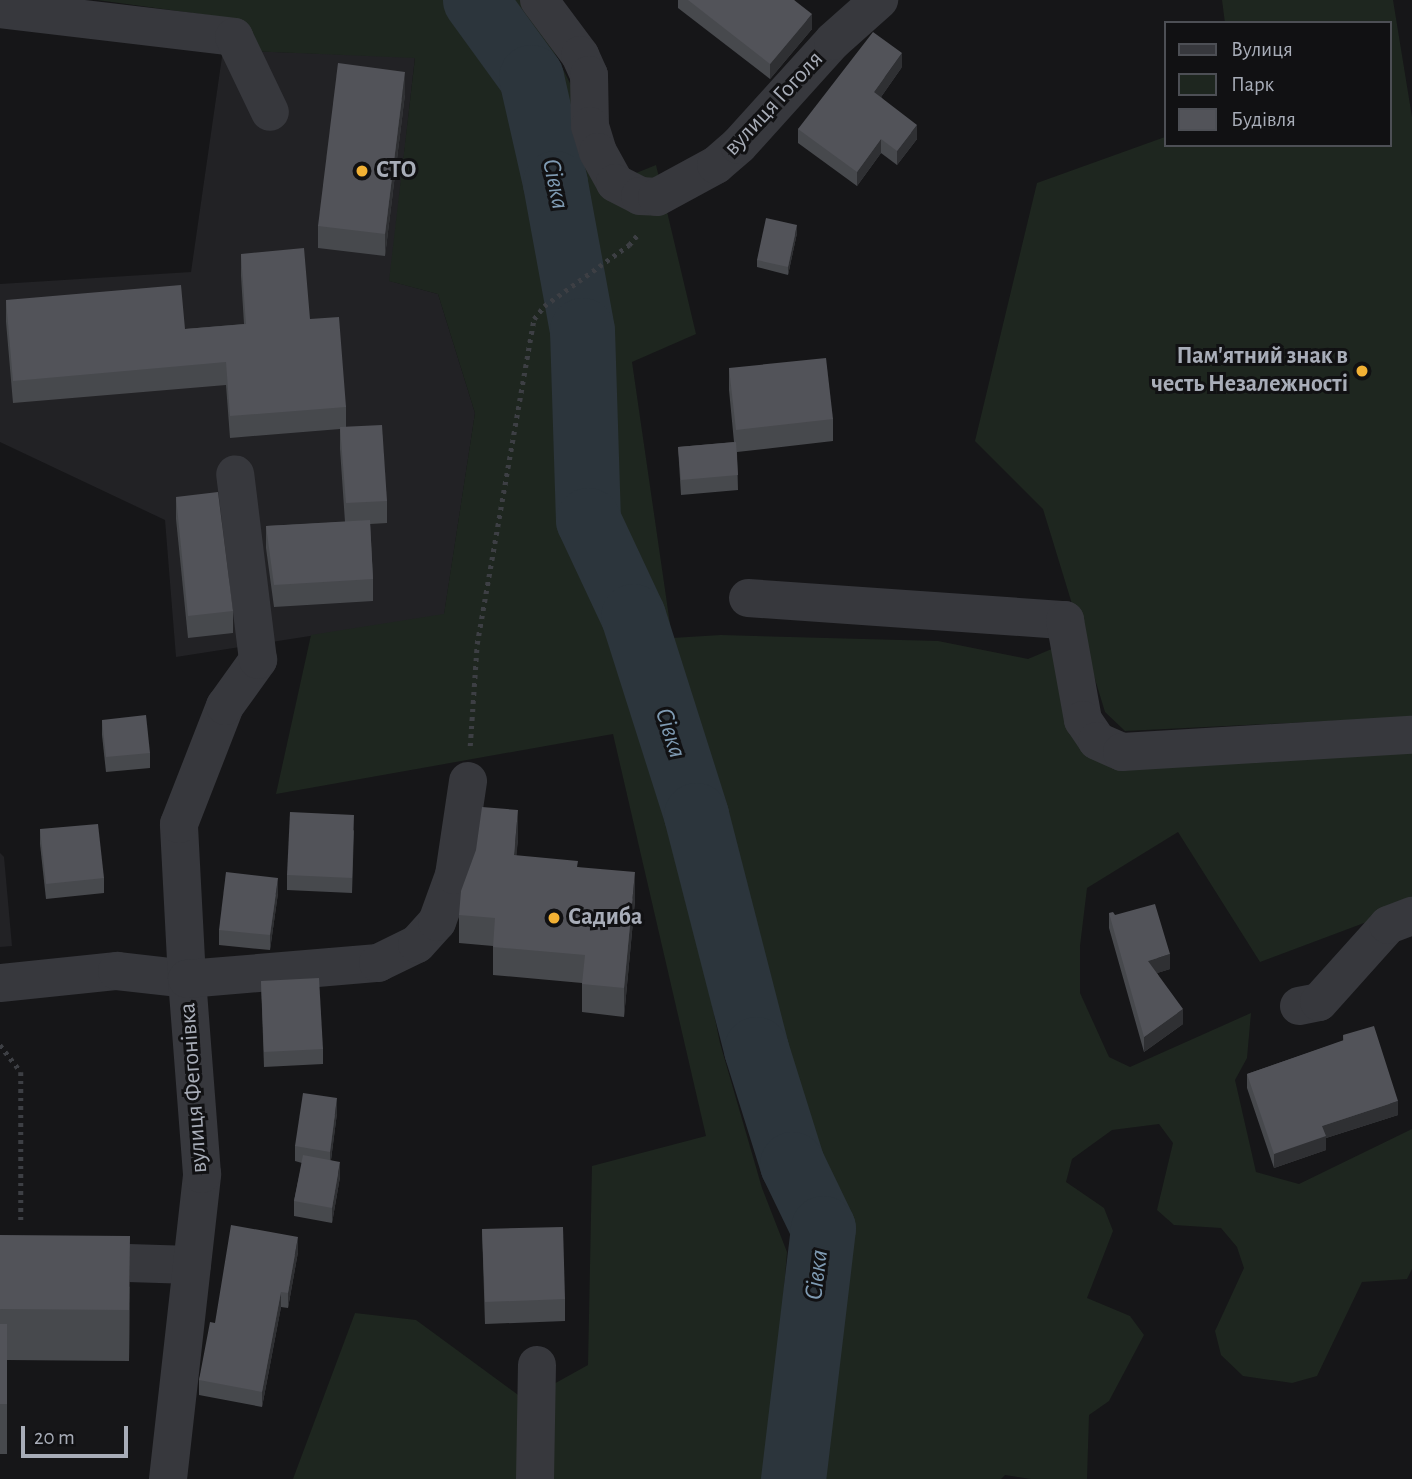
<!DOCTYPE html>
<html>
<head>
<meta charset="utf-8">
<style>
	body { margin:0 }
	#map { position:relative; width:1412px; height:1479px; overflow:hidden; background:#161618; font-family:"Alegreya Sans",sans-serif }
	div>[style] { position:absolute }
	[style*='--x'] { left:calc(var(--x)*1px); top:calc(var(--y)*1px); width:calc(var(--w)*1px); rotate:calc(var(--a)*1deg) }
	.built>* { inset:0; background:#222225 }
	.green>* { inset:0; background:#1e261f }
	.river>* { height:65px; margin:-32.5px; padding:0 32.5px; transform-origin:32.5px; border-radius:32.5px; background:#2c353c }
	.path>* { height:4.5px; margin-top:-2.25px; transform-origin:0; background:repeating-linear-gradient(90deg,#3d3f44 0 3.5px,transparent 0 8.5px) }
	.minor>* { height:38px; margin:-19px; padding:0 19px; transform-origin:19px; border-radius:19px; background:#37383d }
	.wall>* { inset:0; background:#47494d }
	.shaded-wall>* { inset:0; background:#2f3033 }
	.building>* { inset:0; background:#525359 }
	.dots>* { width:19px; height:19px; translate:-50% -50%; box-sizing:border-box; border:4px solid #111113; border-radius:50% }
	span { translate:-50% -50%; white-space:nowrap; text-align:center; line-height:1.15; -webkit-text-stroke:6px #111113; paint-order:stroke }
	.street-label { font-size:24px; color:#a8adb8 }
	.poi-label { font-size:24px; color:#a8adb8; font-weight:700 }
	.left { translate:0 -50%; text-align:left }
	.right { translate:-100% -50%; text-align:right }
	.water-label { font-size:26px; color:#7f9bb3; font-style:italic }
	.legend { position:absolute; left:1164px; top:21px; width:228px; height:126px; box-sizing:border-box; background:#111113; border:2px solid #4d4f55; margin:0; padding:9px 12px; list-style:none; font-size:21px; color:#a8adb8 }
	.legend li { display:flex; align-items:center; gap:14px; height:35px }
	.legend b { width:35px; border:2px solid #4d4f55 }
	.scale { position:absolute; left:21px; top:1426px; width:107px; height:32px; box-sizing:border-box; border:4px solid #a8adb8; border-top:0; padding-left:9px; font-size:21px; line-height:24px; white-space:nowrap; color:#a8adb8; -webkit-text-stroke:5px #111113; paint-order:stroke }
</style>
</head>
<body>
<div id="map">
	<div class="built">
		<i style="clip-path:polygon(223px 50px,415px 57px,390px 281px,438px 294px,475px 413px,444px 615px,176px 657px,165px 520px,0 442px,0 284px,191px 272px)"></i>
		<i style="clip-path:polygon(0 853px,4px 857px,12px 946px,0 947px)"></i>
	</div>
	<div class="green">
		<i style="clip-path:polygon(97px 0,528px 0,619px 180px,656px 165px,696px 334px,632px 362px,672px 638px,721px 635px,938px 641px,1028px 659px,1054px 648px,1081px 740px,1412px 746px,1412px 905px,1260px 962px,1178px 832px,1087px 888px,1080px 946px,1080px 993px,1109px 1057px,1130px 1067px,1251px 1013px,1247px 1058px,1235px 1080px,1256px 1172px,1299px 1184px,1412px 1129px,1412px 1269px,1407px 1279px,1362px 1282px,1317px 1376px,1292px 1383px,1243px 1376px,1221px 1355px,1215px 1331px,1244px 1268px,1237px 1247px,1221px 1228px,1174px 1225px,1157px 1210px,1173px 1143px,1159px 1124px,1112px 1130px,1072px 1159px,1066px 1182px,1104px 1208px,1113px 1231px,1087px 1298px,1130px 1316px,1144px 1335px,1109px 1401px,1089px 1415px,1087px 1479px,1031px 1479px,1005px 1475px,1001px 1479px,811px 1479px,853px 1218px,792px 1097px,769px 988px,672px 639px,633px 702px,670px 800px,720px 1043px,762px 1188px,787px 1252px,769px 1479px,293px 1479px,355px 1313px,416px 1320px,525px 1400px,588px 1365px,592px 1166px,706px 1136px,613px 734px,276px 794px,311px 635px,444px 614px,475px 413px,438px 294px,389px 281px,415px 58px,223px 50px,207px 15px)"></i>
		<i style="clip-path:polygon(1222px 0,1393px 0,1412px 117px,1412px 717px,1125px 731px,1105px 712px,1043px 509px,975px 441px,1037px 183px,1165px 137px,1165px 145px,1389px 145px,1389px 23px,1225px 23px)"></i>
	</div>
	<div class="river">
		<i style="--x:475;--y:0;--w:95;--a:54"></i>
		<i style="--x:531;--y:77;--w:109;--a:77.2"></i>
		<i style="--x:555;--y:183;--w:149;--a:79.6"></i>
		<i style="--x:582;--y:330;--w:190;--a:88.2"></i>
		<i style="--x:588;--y:520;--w:106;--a:64.9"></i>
		<i style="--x:633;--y:616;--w:209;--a:72.4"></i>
		<i style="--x:696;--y:815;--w:242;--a:75.6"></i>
		<i style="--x:756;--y:1049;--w:121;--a:72.6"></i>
		<i style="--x:792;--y:1164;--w:71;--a:64.2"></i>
		<i style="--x:823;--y:1228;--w:253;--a:96.8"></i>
	</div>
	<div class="path">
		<i style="--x:470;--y:746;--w:102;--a:-86.1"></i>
		<i style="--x:477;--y:644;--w:330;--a:-80.1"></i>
		<i style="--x:534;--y:319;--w:16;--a:-52"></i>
		<i style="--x:544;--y:306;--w:105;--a:-35.7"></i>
		<i style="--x:629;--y:245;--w:16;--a:-50"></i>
		<i style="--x:0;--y:1045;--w:34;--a:52"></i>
		<i style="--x:21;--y:1072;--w:151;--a:90"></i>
	</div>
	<div class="minor">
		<i style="--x:539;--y:0;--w:69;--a:53.3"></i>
		<i style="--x:580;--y:55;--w:22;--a:66"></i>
		<i style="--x:589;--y:75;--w:51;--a:88.9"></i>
		<i style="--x:590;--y:126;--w:27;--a:73"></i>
		<i style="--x:598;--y:152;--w:35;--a:61"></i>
		<i style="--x:615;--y:183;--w:28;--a:27"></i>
		<i style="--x:640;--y:196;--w:17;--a:3"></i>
		<i style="--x:657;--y:197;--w:67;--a:-28.5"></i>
		<i style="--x:716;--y:165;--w:30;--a:-41"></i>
		<i style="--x:739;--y:145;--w:140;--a:-47.9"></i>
		<i style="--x:833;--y:41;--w:62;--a:-41.7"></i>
		<i style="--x:0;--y:9;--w:236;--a:6.8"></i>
		<i style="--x:234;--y:37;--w:83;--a:64.4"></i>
		<i style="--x:748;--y:598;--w:318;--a:4"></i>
		<i style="--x:1065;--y:620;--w:102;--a:79.8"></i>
		<i style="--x:1083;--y:720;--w:25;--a:56"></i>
		<i style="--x:1097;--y:741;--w:27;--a:24"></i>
		<i style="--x:1122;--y:752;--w:290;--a:-3.4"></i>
		<i style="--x:0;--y:983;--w:118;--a:-5.9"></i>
		<i style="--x:117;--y:971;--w:70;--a:6.5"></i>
		<i style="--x:187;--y:979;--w:155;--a:-93"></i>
		<i style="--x:179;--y:824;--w:127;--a:-68.7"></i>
		<i style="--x:225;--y:706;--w:57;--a:-54.3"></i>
		<i style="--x:258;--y:660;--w:187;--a:-97"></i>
		<i style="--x:1299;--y:1006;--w:20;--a:-11"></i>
		<i style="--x:1319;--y:1002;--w:103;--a:-48.1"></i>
		<i style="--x:1388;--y:925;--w:26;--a:-21"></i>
		<i style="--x:0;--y:1259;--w:192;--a:1.8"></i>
		<i style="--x:168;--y:1479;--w:307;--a:-83.6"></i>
		<i style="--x:202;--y:1174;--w:196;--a:-94.4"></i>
		<i style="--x:187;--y:979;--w:192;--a:-4.8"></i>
		<i style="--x:378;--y:963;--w:43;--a:-26"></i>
		<i style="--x:417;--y:944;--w:30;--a:-48"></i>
		<i style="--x:437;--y:922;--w:50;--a:-70.1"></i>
		<i style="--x:454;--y:875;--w:95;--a:-81.5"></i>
		<i style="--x:535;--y:1479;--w:114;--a:-89"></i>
	</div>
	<div class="wall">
		<i style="clip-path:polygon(678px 0,794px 0,812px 29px,770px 79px,678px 8px)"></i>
		<i style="clip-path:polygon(902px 67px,881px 97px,917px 139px,897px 165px,881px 153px,857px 186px,798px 143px,798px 129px)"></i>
		<i style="clip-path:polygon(405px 94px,385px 256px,318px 248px,318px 226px)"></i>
		<i style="clip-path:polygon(797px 233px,788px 275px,757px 267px,757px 260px)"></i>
		<i style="clip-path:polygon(241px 254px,310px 319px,346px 407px,346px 427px,387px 501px,387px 523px,370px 524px,373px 579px,373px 601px,274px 607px,266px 548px,266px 526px,345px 522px,340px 449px,340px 429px,230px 438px,226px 385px,13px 403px,6px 322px,6px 300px,185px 329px,244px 324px,241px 276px)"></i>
		<i style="clip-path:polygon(729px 368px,833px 419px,833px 441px,737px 452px,738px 490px,681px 495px,678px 447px,734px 442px,729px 390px)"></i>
		<i style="clip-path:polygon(176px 497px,233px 611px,233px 633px,188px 638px,176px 519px)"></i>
		<i style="clip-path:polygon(102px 720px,150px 753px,150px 768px,106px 772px,102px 735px)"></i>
		<i style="clip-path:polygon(40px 829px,104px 878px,104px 893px,46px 899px,40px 844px)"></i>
		<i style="clip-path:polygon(354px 830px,352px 893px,287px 890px,287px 875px)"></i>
		<i style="clip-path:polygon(518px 839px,516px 856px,578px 867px,635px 900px,624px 1017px,582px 1012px,582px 983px,493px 975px,493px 946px,459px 943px,459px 915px)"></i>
		<i style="clip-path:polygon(278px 893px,270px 950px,219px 945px,219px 930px)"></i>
		<i style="clip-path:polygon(1109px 913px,1115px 915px,1170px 969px,1157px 973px,1183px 1024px,1144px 1052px,1109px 928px)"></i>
		<i style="clip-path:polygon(261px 981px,323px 1049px,323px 1064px,264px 1067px)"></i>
		<i style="clip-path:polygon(1343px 1035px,1398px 1115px,1326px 1138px,1326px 1150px,1274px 1168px,1247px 1088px,1247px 1074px,1343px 1041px)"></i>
		<i style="clip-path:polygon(337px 1113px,331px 1160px,340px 1177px,332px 1223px,294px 1216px,294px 1201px,302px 1163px,295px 1161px,295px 1146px)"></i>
		<i style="clip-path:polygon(482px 1229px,565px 1299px,565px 1321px,485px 1324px)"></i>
		<i style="clip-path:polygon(0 1235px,130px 1287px,129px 1361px,7px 1360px,7px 1454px,0 1454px)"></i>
		<i style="clip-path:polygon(298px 1252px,288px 1308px,281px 1307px,262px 1407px,199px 1395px,199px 1380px,215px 1323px)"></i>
	</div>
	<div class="shaded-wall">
		<i style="clip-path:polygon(812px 14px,812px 29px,770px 79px,770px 64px)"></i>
		<i style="clip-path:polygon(902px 53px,902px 67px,874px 107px,874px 92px)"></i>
		<i style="clip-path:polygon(405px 72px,405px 94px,385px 256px,385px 234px)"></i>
		<i style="clip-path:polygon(917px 125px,917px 139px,897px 165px,897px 151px)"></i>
		<i style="clip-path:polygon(881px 139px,881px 153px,857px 186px,857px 172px)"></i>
		<i style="clip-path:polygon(797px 225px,797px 233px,788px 275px,788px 267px)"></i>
		<i style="clip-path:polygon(518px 810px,518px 839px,514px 884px,514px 855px)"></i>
		<i style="clip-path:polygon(635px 872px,635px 900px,624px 1017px,624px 988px)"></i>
		<i style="clip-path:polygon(278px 878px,278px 893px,270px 950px,270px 935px)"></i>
		<i style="clip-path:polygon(1170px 954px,1170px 969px,1148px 976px,1148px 961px)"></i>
		<i style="clip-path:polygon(1183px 1009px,1183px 1024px,1144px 1052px,1144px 1037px)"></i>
		<i style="clip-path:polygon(337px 1098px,337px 1113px,330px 1167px,330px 1152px)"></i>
		<i style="clip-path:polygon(1398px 1101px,1398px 1115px,1326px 1138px,1326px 1150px,1274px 1168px,1274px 1154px,1322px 1126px)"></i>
		<i style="clip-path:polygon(340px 1162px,340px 1177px,332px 1223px,332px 1208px)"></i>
		<i style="clip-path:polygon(130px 1236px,130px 1287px,129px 1361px,129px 1310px)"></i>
		<i style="clip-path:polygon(298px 1237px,298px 1252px,288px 1308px,288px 1293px)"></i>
		<i style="clip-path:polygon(281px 1292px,281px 1307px,262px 1407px,262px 1392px)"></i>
	</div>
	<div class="building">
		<i style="clip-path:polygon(688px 0,794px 0,812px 14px,770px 64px)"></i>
		<i style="clip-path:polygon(873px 32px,902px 53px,874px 92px,917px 125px,897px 151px,881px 139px,857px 172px,798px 129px)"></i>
		<i style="clip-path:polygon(338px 63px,405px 72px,385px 234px,318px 226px)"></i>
		<i style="clip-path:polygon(766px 218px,797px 225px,788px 267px,757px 260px)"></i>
		<i style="clip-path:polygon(304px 248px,310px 319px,339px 317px,346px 407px,230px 416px,226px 362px,13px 381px,6px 300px,181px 285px,185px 329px,246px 324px,241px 254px)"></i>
		<i style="clip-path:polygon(826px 358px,833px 419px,736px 430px,729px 368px)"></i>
		<i style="clip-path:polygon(382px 425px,387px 501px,346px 503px,340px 427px)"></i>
		<i style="clip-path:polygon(736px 442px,738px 475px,681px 480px,678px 447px)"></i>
		<i style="clip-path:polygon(218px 492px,233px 611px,188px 616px,176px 497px)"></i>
		<i style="clip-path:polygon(370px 520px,373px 579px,274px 585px,266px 526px)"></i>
		<i style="clip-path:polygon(146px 715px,150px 753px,106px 757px,102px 720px)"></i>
		<i style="clip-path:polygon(482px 807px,518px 810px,514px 855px,578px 861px,577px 867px,635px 872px,624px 988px,582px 984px,585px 955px,493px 947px,495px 918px,459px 915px,461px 891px,476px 850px)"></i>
		<i style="clip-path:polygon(290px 812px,354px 815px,352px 878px,287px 875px)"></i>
		<i style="clip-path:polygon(98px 824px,104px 878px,46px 884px,40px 829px)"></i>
		<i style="clip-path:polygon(226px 872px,278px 878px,270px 935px,219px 930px)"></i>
		<i style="clip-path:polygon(1155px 904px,1170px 954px,1148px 961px,1183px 1009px,1144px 1037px,1109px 913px,1113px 912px,1115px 915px)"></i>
		<i style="clip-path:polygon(319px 978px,323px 1049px,264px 1052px,261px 981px)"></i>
		<i style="clip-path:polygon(1374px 1026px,1398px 1101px,1322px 1126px,1326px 1136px,1274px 1154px,1247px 1074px,1344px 1040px,1343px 1035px)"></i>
		<i style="clip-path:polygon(303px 1093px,337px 1098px,330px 1152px,295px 1146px)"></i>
		<i style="clip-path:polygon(303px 1155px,340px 1162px,332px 1208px,294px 1201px)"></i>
		<i style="clip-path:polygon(231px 1225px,298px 1237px,288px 1293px,281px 1292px,262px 1392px,199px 1380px,210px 1322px,215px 1323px)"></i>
		<i style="clip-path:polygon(563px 1227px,565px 1299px,485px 1302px,482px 1229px)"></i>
		<i style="clip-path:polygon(0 1235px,130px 1236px,129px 1310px,0 1309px)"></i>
		<i style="clip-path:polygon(0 1324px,7px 1324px,7px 1404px,0 1404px)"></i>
	</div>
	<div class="dots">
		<i style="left:362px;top:171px;background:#f2b134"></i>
		<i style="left:1362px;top:371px;background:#f2b134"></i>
		<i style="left:554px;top:918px;background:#f2b134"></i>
	</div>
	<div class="street-label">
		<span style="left:774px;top:104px;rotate:-47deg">вулиця Гоголя</span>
		<span style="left:194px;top:1088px;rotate:-94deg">вулиця Фегонівка</span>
	</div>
	<div class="poi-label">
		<span class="left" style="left:376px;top:171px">СТО</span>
		<span class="right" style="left:1348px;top:371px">Пам'ятний знак в<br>честь Незалежності</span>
		<span class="left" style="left:568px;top:918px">Садиба</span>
	</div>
	<div class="water-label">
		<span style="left:555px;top:184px;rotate:78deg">Сівка</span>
		<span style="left:670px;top:733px;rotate:72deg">Сівка</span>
		<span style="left:817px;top:1275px;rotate:-83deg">Сівка</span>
	</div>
	<ul class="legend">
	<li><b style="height:9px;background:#37383d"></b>Вулиця</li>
	<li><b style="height:19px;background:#1e261f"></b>Парк</li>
	<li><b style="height:19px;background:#525359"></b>Будівля</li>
	</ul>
	<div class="scale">20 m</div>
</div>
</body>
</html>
